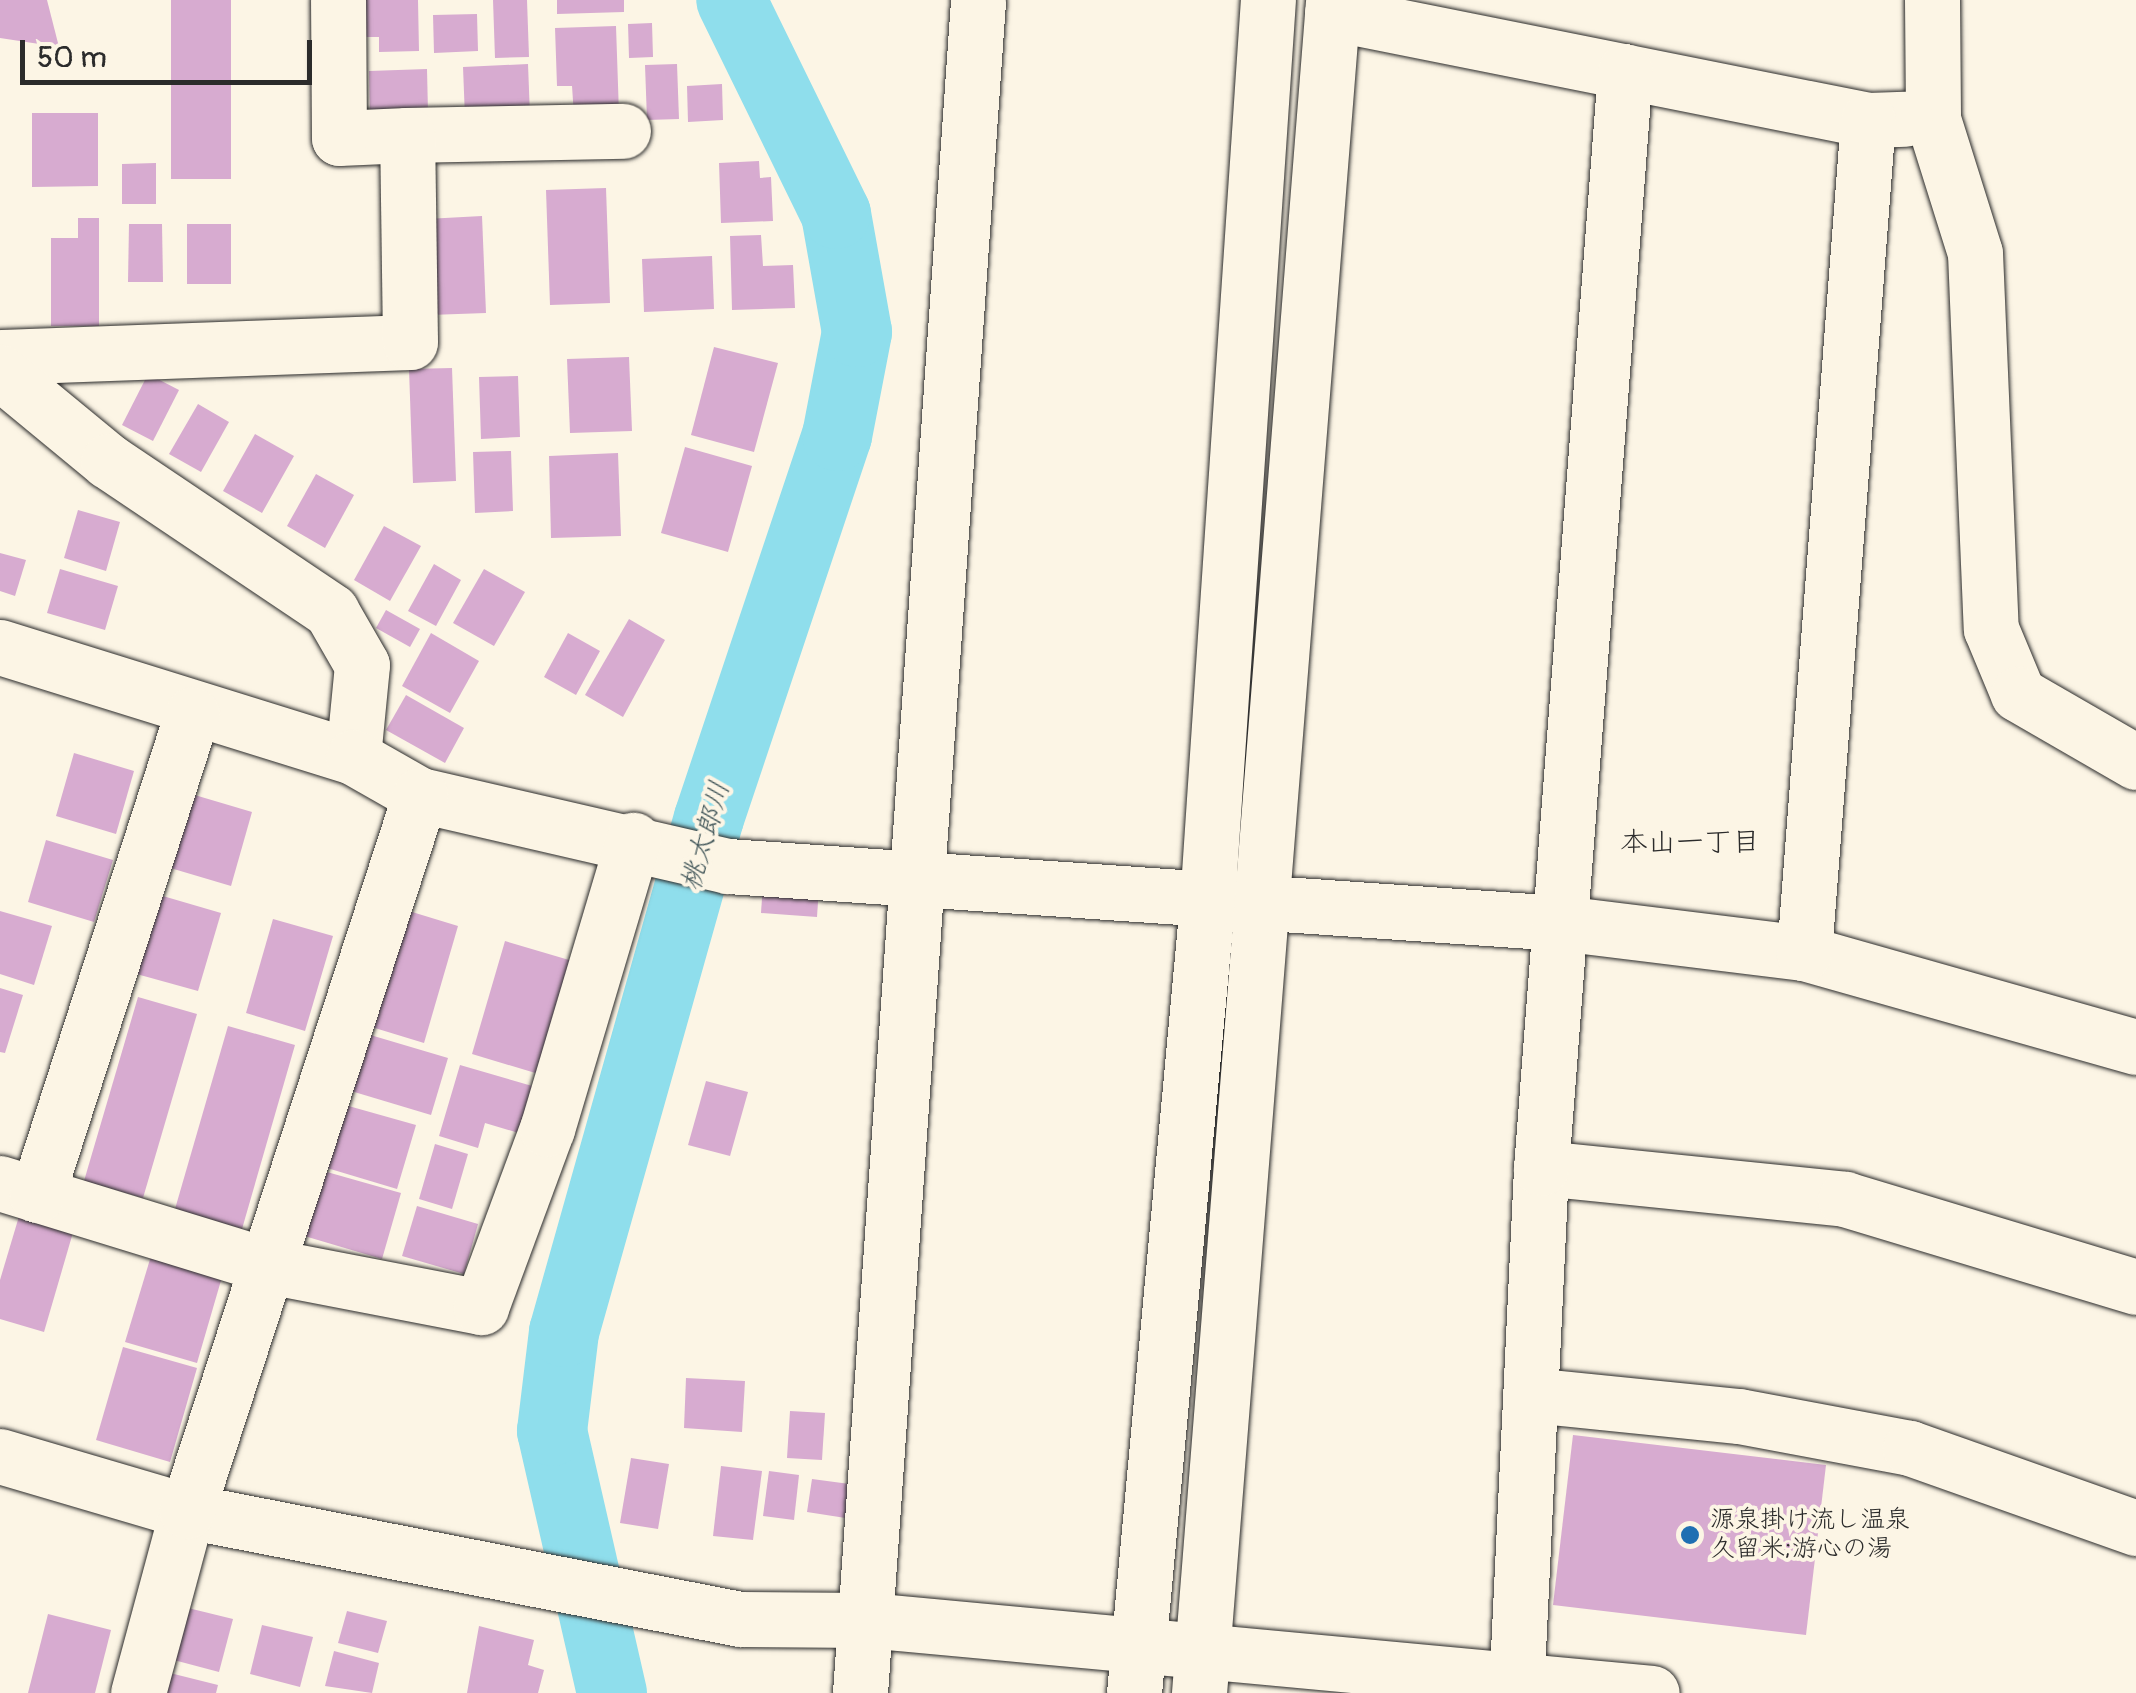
<!DOCTYPE html>
<html>
<head>
<meta charset="utf-8">
<style>
	body { margin:0 }
	#map { position:relative; width:2136px; height:1693px; overflow:hidden; background:#fcf5e5; font-family:Pangolin,"Klee One",sans-serif }
	div>[style] { position:absolute }
	[style*='--x'] { left:calc(var(--x)*1px); top:calc(var(--y)*1px); width:calc(var(--w)*1px); rotate:calc(var(--a)*1deg) }
	.river>* { height:70px; margin:-35px; padding:0 35px; transform-origin:35px; border-radius:35px; background:#8fdeec }
	.building>* { inset:0; background:#d7abd0 }
	.roads { filter:drop-shadow(0 0 2px #2b2b2b) drop-shadow(0 0 2px #2b2b2b) }
	.minor>* { height:55px; margin:-27.5px; padding:0 27.5px; transform-origin:27.5px; border-radius:27.5px; background:#fcf5e5 }
	.dots>* { width:28px; height:28px; translate:-50% -50%; box-sizing:border-box; border:5px solid #fcf5e5; border-radius:50% }
	span { translate:-50% -50%; white-space:nowrap; text-align:center; line-height:1.15; -webkit-text-stroke:8px #fcf5e5; paint-order:stroke }
	.poi-label { font-size:25px; color:#2b2b2b }
	.left { translate:0 -50%; text-align:left }
	.water-label { font-size:28px; color:#44585b; font-style:italic }
	.neighbourhood-label { font-size:28px; color:#2b2b2b }
	.scale { position:absolute; left:20px; top:40px; width:292px; height:45px; box-sizing:border-box; border:5px solid #2b2b2b; border-top:0; padding-left:12px; font-size:30px; line-height:35px; white-space:nowrap; color:#2b2b2b; -webkit-text-stroke:8px #fcf5e5; paint-order:stroke }
</style>
</head>
<body>
<div id="map">
	<div class="river">
		<i style="--x:612;--y:1693;--w:269;--a:-102.9"></i>
		<i style="--x:552;--y:1431;--w:100;--a:-83.1"></i>
		<i style="--x:564;--y:1332;--w:534;--a:-74.25"></i>
		<i style="--x:709;--y:818;--w:403;--a:-71.5"></i>
		<i style="--x:837;--y:436;--w:106;--a:-79.1"></i>
		<i style="--x:857;--y:332;--w:120;--a:-100.1"></i>
		<i style="--x:836;--y:214;--w:238;--a:-116.1"></i>
	</div>
	<div class="building">
		<i style="clip-path:polygon(0 0,47px 0,59px 47px,0 38px)"></i>
		<i style="clip-path:polygon(171px 0,231px 0,231px 179px,171px 179px)"></i>
		<i style="clip-path:polygon(364px 0,418px 0,419px 51px,379px 52px,379px 37px,365px 37px)"></i>
		<i style="clip-path:polygon(493px 0,527px 0,529px 57px,495px 58px)"></i>
		<i style="clip-path:polygon(557px 0,624px 0,624px 12px,557px 14px)"></i>
		<i style="clip-path:polygon(477px 14px,478px 51px,434px 53px,433px 15px)"></i>
		<i style="clip-path:polygon(652px 23px,653px 57px,629px 58px,628px 24px)"></i>
		<i style="clip-path:polygon(616px 26px,619px 114px,574px 116px,572px 86px,557px 86px,555px 28px)"></i>
		<i style="clip-path:polygon(528px 64px,530px 116px,465px 118px,463px 67px)"></i>
		<i style="clip-path:polygon(677px 64px,679px 119px,647px 120px,645px 65px)"></i>
		<i style="clip-path:polygon(427px 69px,428px 113px,370px 115px,369px 71px)"></i>
		<i style="clip-path:polygon(722px 84px,723px 120px,688px 122px,687px 86px)"></i>
		<i style="clip-path:polygon(32px 113px,98px 113px,98px 186px,32px 187px)"></i>
		<i style="clip-path:polygon(759px 161px,760px 178px,771px 177px,773px 221px,721px 223px,719px 163px)"></i>
		<i style="clip-path:polygon(156px 163px,156px 204px,122px 204px,122px 164px)"></i>
		<i style="clip-path:polygon(606px 188px,610px 303px,550px 305px,546px 190px)"></i>
		<i style="clip-path:polygon(482px 216px,486px 313px,430px 315px,426px 219px)"></i>
		<i style="clip-path:polygon(78px 218px,99px 218px,99px 326px,51px 326px,51px 238px,78px 238px)"></i>
		<i style="clip-path:polygon(129px 224px,162px 224px,163px 282px,128px 282px)"></i>
		<i style="clip-path:polygon(187px 224px,231px 224px,231px 284px,187px 284px)"></i>
		<i style="clip-path:polygon(761px 235px,763px 266px,793px 265px,795px 308px,732px 310px,730px 236px)"></i>
		<i style="clip-path:polygon(712px 256px,714px 309px,644px 312px,642px 259px)"></i>
		<i style="clip-path:polygon(714px 347px,778px 363px,754px 452px,691px 435px)"></i>
		<i style="clip-path:polygon(629px 357px,632px 431px,570px 433px,567px 359px)"></i>
		<i style="clip-path:polygon(452px 368px,456px 481px,413px 483px,409px 369px)"></i>
		<i style="clip-path:polygon(148px 374px,179px 390px,153px 441px,122px 425px)"></i>
		<i style="clip-path:polygon(518px 376px,520px 437px,481px 439px,479px 377px)"></i>
		<i style="clip-path:polygon(198px 404px,229px 422px,201px 472px,169px 454px)"></i>
		<i style="clip-path:polygon(255px 434px,294px 456px,262px 513px,223px 491px)"></i>
		<i style="clip-path:polygon(685px 447px,752px 466px,728px 552px,661px 533px)"></i>
		<i style="clip-path:polygon(511px 451px,513px 511px,475px 513px,473px 452px)"></i>
		<i style="clip-path:polygon(618px 453px,621px 536px,551px 538px,549px 456px)"></i>
		<i style="clip-path:polygon(316px 474px,354px 495px,325px 548px,287px 526px)"></i>
		<i style="clip-path:polygon(78px 510px,120px 522px,106px 571px,64px 558px)"></i>
		<i style="clip-path:polygon(384px 526px,421px 546px,390px 601px,354px 580px)"></i>
		<i style="clip-path:polygon(0 553px,26px 560px,15px 596px,0 591px)"></i>
		<i style="clip-path:polygon(434px 564px,461px 580px,436px 626px,408px 611px)"></i>
		<i style="clip-path:polygon(60px 569px,118px 586px,105px 630px,47px 613px)"></i>
		<i style="clip-path:polygon(484px 569px,525px 592px,494px 646px,453px 623px)"></i>
		<i style="clip-path:polygon(386px 610px,420px 629px,410px 647px,376px 628px)"></i>
		<i style="clip-path:polygon(629px 619px,665px 640px,623px 717px,585px 695px)"></i>
		<i style="clip-path:polygon(431px 633px,479px 661px,450px 713px,402px 686px)"></i>
		<i style="clip-path:polygon(568px 633px,600px 651px,576px 695px,544px 677px)"></i>
		<i style="clip-path:polygon(406px 695px,464px 728px,445px 763px,386px 730px)"></i>
		<i style="clip-path:polygon(74px 753px,134px 771px,116px 834px,56px 816px)"></i>
		<i style="clip-path:polygon(188px 793px,252px 812px,231px 886px,167px 867px)"></i>
		<i style="clip-path:polygon(46px 840px,113px 860px,94px 922px,28px 902px)"></i>
		<i style="clip-path:polygon(763px 883px,819px 887px,817px 917px,761px 913px)"></i>
		<i style="clip-path:polygon(156px 894px,221px 913px,198px 991px,133px 973px)"></i>
		<i style="clip-path:polygon(399px 908px,458px 926px,424px 1043px,365px 1025px)"></i>
		<i style="clip-path:polygon(0 911px,52px 926px,34px 985px,0 974px)"></i>
		<i style="clip-path:polygon(273px 919px,333px 936px,305px 1031px,246px 1013px)"></i>
		<i style="clip-path:polygon(505px 941px,586px 965px,552px 1078px,472px 1054px)"></i>
		<i style="clip-path:polygon(0 988px,23px 995px,5px 1053px,0 1052px)"></i>
		<i style="clip-path:polygon(138px 997px,197px 1014px,143px 1198px,84px 1181px)"></i>
		<i style="clip-path:polygon(228px 1026px,295px 1045px,242px 1229px,175px 1209px)"></i>
		<i style="clip-path:polygon(367px 1034px,448px 1058px,431px 1115px,351px 1091px)"></i>
		<i style="clip-path:polygon(460px 1065px,546px 1090px,532px 1137px,485px 1123px,478px 1148px,439px 1136px)"></i>
		<i style="clip-path:polygon(706px 1081px,748px 1092px,730px 1156px,688px 1145px)"></i>
		<i style="clip-path:polygon(345px 1105px,416px 1125px,397px 1189px,327px 1168px)"></i>
		<i style="clip-path:polygon(435px 1144px,468px 1154px,452px 1209px,419px 1199px)"></i>
		<i style="clip-path:polygon(320px 1170px,401px 1193px,382px 1259px,301px 1235px)"></i>
		<i style="clip-path:polygon(417px 1206px,478px 1224px,464px 1274px,402px 1256px)"></i>
		<i style="clip-path:polygon(20px 1213px,74px 1229px,44px 1332px,0 1319px,0 1280px)"></i>
		<i style="clip-path:polygon(151px 1256px,222px 1277px,197px 1363px,125px 1342px)"></i>
		<i style="clip-path:polygon(123px 1347px,197px 1368px,170px 1462px,96px 1440px)"></i>
		<i style="clip-path:polygon(686px 1378px,745px 1381px,742px 1432px,684px 1428px)"></i>
		<i style="clip-path:polygon(790px 1411px,825px 1413px,822px 1460px,787px 1458px)"></i>
		<i style="clip-path:polygon(1573px 1435px,1826px 1465px,1806px 1635px,1553px 1605px)"></i>
		<i style="clip-path:polygon(631px 1458px,669px 1464px,658px 1529px,620px 1523px)"></i>
		<i style="clip-path:polygon(721px 1466px,762px 1471px,753px 1540px,713px 1536px)"></i>
		<i style="clip-path:polygon(769px 1471px,799px 1475px,794px 1520px,763px 1516px)"></i>
		<i style="clip-path:polygon(812px 1479px,857px 1485px,852px 1519px,807px 1512px)"></i>
		<i style="clip-path:polygon(184px 1607px,233px 1619px,219px 1672px,170px 1659px)"></i>
		<i style="clip-path:polygon(347px 1611px,387px 1621px,378px 1653px,338px 1643px)"></i>
		<i style="clip-path:polygon(48px 1614px,111px 1630px,95px 1693px,28px 1693px)"></i>
		<i style="clip-path:polygon(262px 1625px,313px 1637px,300px 1687px,250px 1674px)"></i>
		<i style="clip-path:polygon(479px 1626px,534px 1640px,528px 1665px,544px 1670px,538px 1693px,467px 1693px)"></i>
		<i style="clip-path:polygon(334px 1651px,379px 1663px,372px 1693px,325px 1686px)"></i>
		<i style="clip-path:polygon(166px 1672px,218px 1685px,216px 1693px,161px 1693px)"></i>
	</div>
	<div class="roads">
		<div class="minor">
			<i style="--x:1932;--y:0;--w:119;--a:89.5"></i>
			<i style="--x:1933;--y:119;--w:140;--a:72.6"></i>
			<i style="--x:1975;--y:253;--w:376;--a:87.6"></i>
			<i style="--x:1991;--y:629;--w:70;--a:67.4"></i>
			<i style="--x:2018;--y:694;--w:136;--a:30"></i>
			<i style="--x:1332;--y:13;--w:547;--a:11.29"></i>
			<i style="--x:1868;--y:120;--w:37;--a:-2"></i>
			<i style="--x:407;--y:135;--w:216;--a:-1.1"></i>
			<i style="--x:0;--y:357;--w:410;--a:-2.1"></i>
			<i style="--x:410;--y:342;--w:207;--a:-90.8"></i>
			<i style="--x:407;--y:135;--w:68;--a:177.5"></i>
			<i style="--x:339;--y:138;--w:138;--a:-90.4"></i>
			<i style="--x:0;--y:372;--w:140;--a:39.5"></i>
			<i style="--x:108;--y:461;--w:269;--a:33.9"></i>
			<i style="--x:331;--y:611;--w:62;--a:60.1"></i>
			<i style="--x:362;--y:665;--w:92;--a:95.6"></i>
			<i style="--x:0;--y:647;--w:370;--a:17.3"></i>
			<i style="--x:353;--y:757;--w:77;--a:29.6"></i>
			<i style="--x:420;--y:795;--w:316;--a:13"></i>
			<i style="--x:728;--y:866;--w:834;--a:3.92"></i>
			<i style="--x:1560;--y:923;--w:246;--a:7"></i>
			<i style="--x:1804;--y:953;--w:345;--a:15.8"></i>
			<i style="--x:1804;--y:953;--w:835;--a:-85.61"></i>
			<i style="--x:1541;--y:1168;--w:306;--a:5.8"></i>
			<i style="--x:1845;--y:1199;--w:304;--a:16.8"></i>
			<i style="--x:0;--y:1183;--w:286;--a:17.1"></i>
			<i style="--x:273;--y:1267;--w:212;--a:10.9"></i>
			<i style="--x:481;--y:1307;--w:190;--a:-69.7"></i>
			<i style="--x:547;--y:1129;--w:302;--a:-73.4"></i>
			<i style="--x:37;--y:1195;--w:505;--a:-72.14"></i>
			<i style="--x:1531;--y:1395;--w:209;--a:5.8"></i>
			<i style="--x:1739;--y:1416;--w:174;--a:10.6"></i>
			<i style="--x:1910;--y:1448;--w:240;--a:19.5"></i>
			<i style="--x:0;--y:1456;--w:195;--a:16.4"></i>
			<i style="--x:187;--y:1511;--w:563;--a:11.05"></i>
			<i style="--x:740;--y:1619;--w:127;--a:0.5"></i>
			<i style="--x:867;--y:1620;--w:788;--a:5.31"></i>
			<i style="--x:138;--y:1693;--w:188;--a:-74.9"></i>
			<i style="--x:187;--y:1511;--w:753;--a:-71.97"></i>
			<i style="--x:860;--y:1693;--w:1697;--a:-86.01"></i>
			<i style="--x:1134;--y:1693;--w:793;--a:-84.72"></i>
			<i style="--x:1207;--y:903;--w:905;--a:-86.14"></i>
			<i style="--x:1199;--y:1693;--w:1698;--a:-85.47"></i>
			<i style="--x:1516;--y:1693;--w:526;--a:-87.27"></i>
			<i style="--x:1541;--y:1168;--w:1100;--a:-85.62"></i>
		</div>
	</div>
	<div class="dots">
		<i style="left:1690px;top:1535px;background:#1f6fb2"></i>
	</div>
	<div class="poi-label">
		<span class="left" style="left:1710px;top:1535px">源泉掛け流し温泉<br>久留米;游心の湯</span>
	</div>
	<div class="water-label">
		<span style="left:706px;top:836px;rotate:-74deg">桃太郎川</span>
	</div>
	<div class="neighbourhood-label">
		<span style="left:1690px;top:843px">本山一丁目</span>
	</div>
	<div class="scale">50 m</div>
</div>
</body>
</html>
